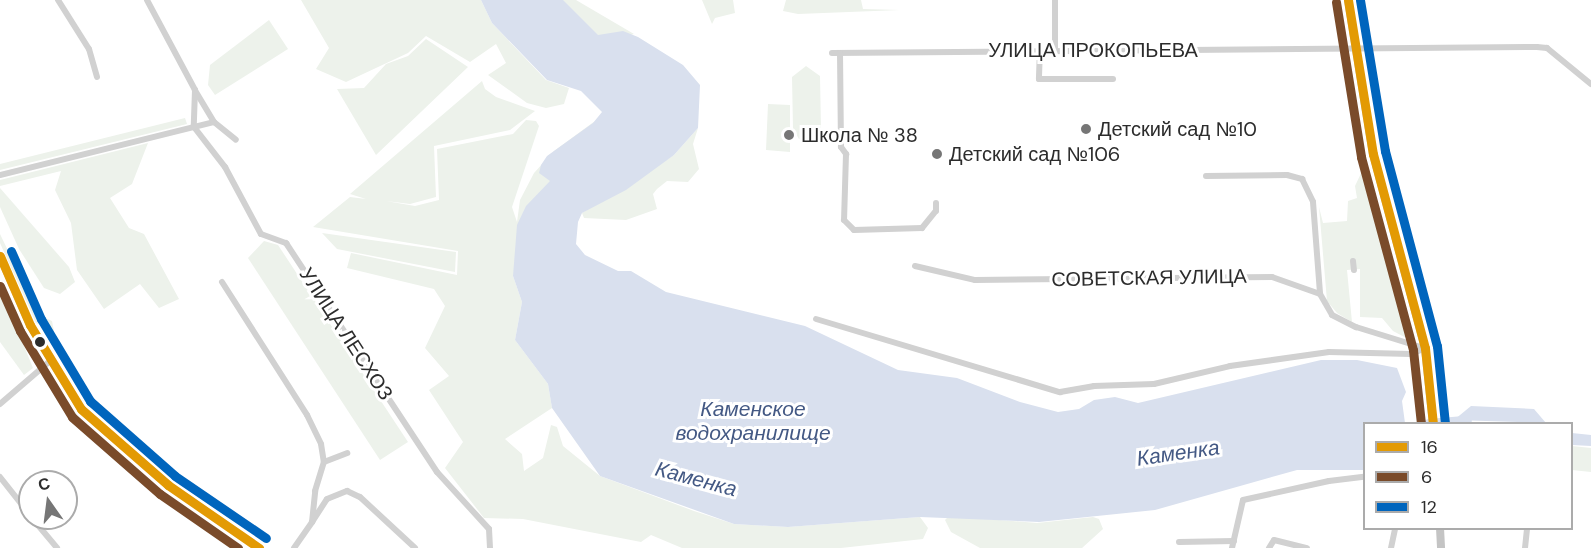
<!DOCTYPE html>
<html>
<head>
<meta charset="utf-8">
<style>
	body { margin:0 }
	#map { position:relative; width:1591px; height:548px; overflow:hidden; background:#fff; font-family:"DM Sans",sans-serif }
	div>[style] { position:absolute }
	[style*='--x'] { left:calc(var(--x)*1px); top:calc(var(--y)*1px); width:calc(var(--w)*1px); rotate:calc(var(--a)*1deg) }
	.green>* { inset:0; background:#edf2eb }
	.water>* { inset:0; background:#d9e0ee }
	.river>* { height:10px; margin:-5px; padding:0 5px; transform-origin:5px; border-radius:5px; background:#d9e0ee }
	.minor>* { height:6px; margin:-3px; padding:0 3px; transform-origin:3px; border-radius:3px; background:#d1d1d1 }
	.major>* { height:8px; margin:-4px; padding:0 4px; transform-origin:4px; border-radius:4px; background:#c4c4c4 }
	.bus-1>* { height:9px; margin:-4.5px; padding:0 4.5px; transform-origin:4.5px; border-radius:4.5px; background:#e39a04 }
	.bus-2>* { height:9px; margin:-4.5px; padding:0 4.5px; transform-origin:4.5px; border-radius:4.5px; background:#7a4b2a }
	.bus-3>* { height:9px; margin:-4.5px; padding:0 4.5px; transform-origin:4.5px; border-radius:4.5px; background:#0065bd }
	.dots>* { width:16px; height:16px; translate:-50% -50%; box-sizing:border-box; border:3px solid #fff; border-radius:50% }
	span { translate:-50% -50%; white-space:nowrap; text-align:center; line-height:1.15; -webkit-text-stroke:6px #fff; paint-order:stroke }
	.street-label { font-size:20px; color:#2c2c2c }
	.poi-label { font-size:20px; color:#2c2c2c }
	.left { translate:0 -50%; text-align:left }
	.water-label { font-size:21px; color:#445984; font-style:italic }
	.legend { position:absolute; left:1363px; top:422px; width:210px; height:108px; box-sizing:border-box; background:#fff; border:2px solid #ababab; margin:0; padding:8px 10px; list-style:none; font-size:18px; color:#2c2c2c }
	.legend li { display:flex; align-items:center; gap:12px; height:30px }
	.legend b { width:30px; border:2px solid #ababab }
	.north { position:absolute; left:18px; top:470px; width:60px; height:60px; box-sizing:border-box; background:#fff; border:2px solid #ababab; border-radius:50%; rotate:346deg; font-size:16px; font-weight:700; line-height:24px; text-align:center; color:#2c2c2c }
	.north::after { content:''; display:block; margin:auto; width:21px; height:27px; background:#767676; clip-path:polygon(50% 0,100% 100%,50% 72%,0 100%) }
</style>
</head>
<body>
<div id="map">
	<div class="green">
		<i style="clip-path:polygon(301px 0,481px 0,492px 23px,546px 80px,569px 88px,564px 104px,546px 108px,527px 103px,488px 75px,506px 63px,496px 44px,470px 62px,426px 36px,408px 53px,346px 82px,316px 69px,329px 48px)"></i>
		<i style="clip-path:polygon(559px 0,576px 0,634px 34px,604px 43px)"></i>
		<i style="clip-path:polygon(702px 0,733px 0,735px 13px,715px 18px,712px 24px)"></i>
		<i style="clip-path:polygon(786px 0,861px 0,863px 9px,900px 10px,798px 14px,783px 11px)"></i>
		<i style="clip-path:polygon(269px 20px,288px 49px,215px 95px,208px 85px,210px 65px)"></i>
		<i style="clip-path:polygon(426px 39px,468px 67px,376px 155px,337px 89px,364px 88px,386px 64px,408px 56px)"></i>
		<i style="clip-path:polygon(806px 66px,820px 76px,821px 129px,818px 135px,807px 140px,799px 139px,793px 129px,792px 77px)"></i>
		<i style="clip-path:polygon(1351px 78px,1367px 173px,1414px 342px,1393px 331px,1382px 318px,1360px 317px,1360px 269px,1347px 270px,1352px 322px,1337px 313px,1327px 301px,1319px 207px,1323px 223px,1347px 221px,1348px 201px,1357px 198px,1355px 186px,1364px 167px)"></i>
		<i style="clip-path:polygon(482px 81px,485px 89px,496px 97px,535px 111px,510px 130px,434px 146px,436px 197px,410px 204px,386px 201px,415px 206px,439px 200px,437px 149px,513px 134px,526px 120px,536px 121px,539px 126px,512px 207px,517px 222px,520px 200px,534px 173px,554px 151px,595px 121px,513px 276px,522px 302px,515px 340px,548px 384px,552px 408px,505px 439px,522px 454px,524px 471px,543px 458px,551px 425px,557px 427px,563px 446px,600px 476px,694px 511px,734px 524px,788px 527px,920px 517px,928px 528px,923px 539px,841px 548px,682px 548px,651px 535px,641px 542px,523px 519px,484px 518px,445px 468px,463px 442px,429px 390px,449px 376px,425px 348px,445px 306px,434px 289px,347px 268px,351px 253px,457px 275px,458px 251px,313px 227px,350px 197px,366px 199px,350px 194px)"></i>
		<i style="clip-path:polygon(768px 104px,790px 105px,790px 152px,766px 150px)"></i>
		<i style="clip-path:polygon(185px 118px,187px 124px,0 170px,0 164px)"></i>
		<i style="clip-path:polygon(698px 128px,693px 144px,699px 169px,688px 182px,667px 181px,657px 189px,653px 194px,657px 209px,626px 220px,584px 218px,582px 213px,674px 155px)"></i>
		<i style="clip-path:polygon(148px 143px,132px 184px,110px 198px,129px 228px,144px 234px,179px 299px,159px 308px,140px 284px,104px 309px,77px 270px,71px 223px,55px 190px,61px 171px,0 186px,0 180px)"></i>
		<i style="clip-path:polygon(0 188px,69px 267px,75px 282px,60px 294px,44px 288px,19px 249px,0 207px)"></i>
		<i style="clip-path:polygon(322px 233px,456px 252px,455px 272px,337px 249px)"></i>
		<i style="clip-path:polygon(0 234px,39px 315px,52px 321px,54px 331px,36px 323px,0 243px)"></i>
		<i style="clip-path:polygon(264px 241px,278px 245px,408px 442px,380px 460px,248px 258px)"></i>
		<i style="clip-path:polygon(0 287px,33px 368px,24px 375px,0 342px)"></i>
		<i style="clip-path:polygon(43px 376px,91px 430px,87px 435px,71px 421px)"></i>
		<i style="clip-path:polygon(1572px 446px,1591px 448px,1591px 472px,1572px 470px)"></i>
		<i style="clip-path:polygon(949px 516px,1037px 523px,1093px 517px,1099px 519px,1103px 529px,1082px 548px,980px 548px,951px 532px,945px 520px)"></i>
	</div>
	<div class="water">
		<i style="clip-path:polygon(481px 0,563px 0,598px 35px,623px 31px,638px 37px,683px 65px,700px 85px,698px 128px,674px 155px,626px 190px,582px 213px,578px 222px,576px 244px,585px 255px,618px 271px,631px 271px,666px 292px,805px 326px,898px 370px,957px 378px,1020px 402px,1058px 412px,1079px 409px,1094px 400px,1115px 397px,1138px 403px,1321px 360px,1357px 360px,1397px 368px,1406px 392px,1402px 401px,1405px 423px,1364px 424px,1364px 470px,1297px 470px,1155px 510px,1039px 522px,920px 517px,788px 527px,734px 524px,600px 476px,552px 408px,548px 384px,515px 340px,522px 302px,513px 276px,517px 225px,526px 206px,550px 181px,539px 173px,541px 165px,547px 156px,593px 123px,602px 112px,581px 91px,547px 80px,492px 23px)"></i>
		<i style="clip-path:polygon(1471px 406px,1534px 409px,1546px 423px,1454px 420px)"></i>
		<i style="clip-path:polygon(1572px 433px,1591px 435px,1591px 446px,1572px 445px)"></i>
	</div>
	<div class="river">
		<i style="--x:1429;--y:424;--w:38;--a:-5"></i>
	</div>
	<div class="minor">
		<i style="--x:58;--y:0;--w:58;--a:57.7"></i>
		<i style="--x:89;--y:49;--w:29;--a:74"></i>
		<i style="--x:147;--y:0;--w:102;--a:61.9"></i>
		<i style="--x:195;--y:90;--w:37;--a:92"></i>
		<i style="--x:1055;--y:0;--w:48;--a:90"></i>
		<i style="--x:1040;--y:48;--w:31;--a:92"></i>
		<i style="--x:1039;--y:79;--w:74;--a:0"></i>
		<i style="--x:832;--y:53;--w:705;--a:-0.49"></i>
		<i style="--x:1537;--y:47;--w:10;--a:6"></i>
		<i style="--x:1547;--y:48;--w:57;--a:39.3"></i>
		<i style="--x:840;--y:53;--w:94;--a:89.4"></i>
		<i style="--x:841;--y:147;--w:9;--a:54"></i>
		<i style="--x:846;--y:154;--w:66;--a:91.7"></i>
		<i style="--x:844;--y:220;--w:14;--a:45"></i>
		<i style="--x:854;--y:230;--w:68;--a:-1.7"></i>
		<i style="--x:922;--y:228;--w:22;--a:-51"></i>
		<i style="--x:936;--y:211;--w:8;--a:-90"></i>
		<i style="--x:214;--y:122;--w:28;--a:39"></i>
		<i style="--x:194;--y:127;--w:51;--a:52.2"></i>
		<i style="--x:225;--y:167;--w:76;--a:61.8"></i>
		<i style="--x:261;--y:234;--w:27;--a:20"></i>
		<i style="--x:286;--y:243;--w:274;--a:56.6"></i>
		<i style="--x:437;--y:472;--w:77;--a:47.6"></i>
		<i style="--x:489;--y:529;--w:19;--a:87"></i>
		<i style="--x:0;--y:175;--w:220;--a:-13.9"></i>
		<i style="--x:214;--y:122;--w:37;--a:-121"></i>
		<i style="--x:1206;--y:176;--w:81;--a:-0.7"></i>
		<i style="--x:1287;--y:175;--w:16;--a:15"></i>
		<i style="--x:1302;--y:179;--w:25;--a:64"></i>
		<i style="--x:1313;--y:202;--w:92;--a:85.6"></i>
		<i style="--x:1320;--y:294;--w:24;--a:60"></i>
		<i style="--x:1332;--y:315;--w:27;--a:27"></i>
		<i style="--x:1356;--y:327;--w:71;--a:17.2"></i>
		<i style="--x:1353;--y:261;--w:9;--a:84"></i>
		<i style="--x:915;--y:266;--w:62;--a:13.1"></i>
		<i style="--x:975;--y:280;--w:297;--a:-0.6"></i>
		<i style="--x:1272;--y:277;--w:51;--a:19.5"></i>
		<i style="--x:222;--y:282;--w:158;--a:57.4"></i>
		<i style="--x:307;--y:415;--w:32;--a:64"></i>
		<i style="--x:321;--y:444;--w:18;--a:81"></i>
		<i style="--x:816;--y:319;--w:255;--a:16.7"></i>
		<i style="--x:1060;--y:392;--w:35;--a:-10"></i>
		<i style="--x:1094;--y:386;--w:60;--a:-1.9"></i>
		<i style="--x:1154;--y:384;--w:78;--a:-13.3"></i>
		<i style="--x:1230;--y:366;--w:100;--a:-8"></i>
		<i style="--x:1329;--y:352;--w:82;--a:1.4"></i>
		<i style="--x:1411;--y:354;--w:15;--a:-23"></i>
		<i style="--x:0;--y:404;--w:66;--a:-40.7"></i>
		<i style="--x:0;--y:477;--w:48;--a:51.7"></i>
		<i style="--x:32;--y:518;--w:39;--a:50"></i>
		<i style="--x:312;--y:522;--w:27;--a:-57"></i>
		<i style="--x:327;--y:499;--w:22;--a:-22"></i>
		<i style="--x:347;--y:491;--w:14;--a:25"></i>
		<i style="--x:360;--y:497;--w:75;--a:42.8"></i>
		<i style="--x:1179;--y:542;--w:55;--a:-1"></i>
		<i style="--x:294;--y:548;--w:32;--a:-55"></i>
		<i style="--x:312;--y:522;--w:31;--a:-84"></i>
		<i style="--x:315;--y:491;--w:30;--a:-73"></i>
		<i style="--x:324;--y:462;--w:25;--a:-21"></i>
		<i style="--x:1232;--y:548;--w:49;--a:-77.1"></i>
		<i style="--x:1243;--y:500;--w:88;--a:-12.5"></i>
		<i style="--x:1329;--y:481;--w:35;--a:-7"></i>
		<i style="--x:1269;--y:548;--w:9;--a:-58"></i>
		<i style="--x:1274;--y:540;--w:34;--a:14"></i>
		<i style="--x:1391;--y:548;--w:19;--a:-78"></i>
		<i style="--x:1525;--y:548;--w:20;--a:-84"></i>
	</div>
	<div class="major">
		<i style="--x:1348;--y:0;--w:156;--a:80.8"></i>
		<i style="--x:1373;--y:154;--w:201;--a:75"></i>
		<i style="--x:1425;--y:348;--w:76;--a:84"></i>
		<i style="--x:0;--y:256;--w:75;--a:66.5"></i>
		<i style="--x:30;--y:325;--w:98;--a:58.7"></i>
		<i style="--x:81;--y:409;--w:116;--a:41.1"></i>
		<i style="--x:168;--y:485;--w:111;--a:34.7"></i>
		<i style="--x:1440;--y:528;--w:20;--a:87"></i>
	</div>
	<div class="bus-1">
		<i style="--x:1348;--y:0;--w:156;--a:80.8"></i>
		<i style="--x:1373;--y:154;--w:201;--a:75"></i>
		<i style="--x:1425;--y:348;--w:76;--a:84"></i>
		<i style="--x:0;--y:256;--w:75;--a:66.5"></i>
		<i style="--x:30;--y:325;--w:98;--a:58.7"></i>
		<i style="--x:81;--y:409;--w:116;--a:41.1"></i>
		<i style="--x:168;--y:485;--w:111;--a:34.7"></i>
	</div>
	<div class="bus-2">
		<i style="--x:1336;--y:2;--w:157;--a:80.8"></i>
		<i style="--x:1361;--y:157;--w:200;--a:74.9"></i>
		<i style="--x:1413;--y:350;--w:74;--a:83.8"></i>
		<i style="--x:0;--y:286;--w:49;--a:66"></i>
		<i style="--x:20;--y:331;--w:100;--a:58.8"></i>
		<i style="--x:72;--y:417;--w:117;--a:41.2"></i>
		<i style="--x:160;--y:494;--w:95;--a:34.7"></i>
	</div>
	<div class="bus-3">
		<i style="--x:1360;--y:0;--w:153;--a:80.6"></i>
		<i style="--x:1385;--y:151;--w:202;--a:75.1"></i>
		<i style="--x:1437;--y:346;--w:77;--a:84.1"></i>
		<i style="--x:11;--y:251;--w:74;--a:66.2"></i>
		<i style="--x:41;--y:319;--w:96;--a:59.1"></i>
		<i style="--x:90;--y:401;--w:113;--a:41.4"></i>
		<i style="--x:175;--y:476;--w:110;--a:34.3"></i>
	</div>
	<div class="dots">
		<i style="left:1086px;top:129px;background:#767676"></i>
		<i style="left:789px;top:135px;background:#767676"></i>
		<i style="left:937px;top:154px;background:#767676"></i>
		<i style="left:40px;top:342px;background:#2c2c2c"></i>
	</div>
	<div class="street-label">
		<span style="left:1093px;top:50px">УЛИЦА ПРОКОПЬЕВА</span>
		<span style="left:1149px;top:278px;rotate:-1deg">СОВЕТСКАЯ УЛИЦА</span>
		<span style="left:346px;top:334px;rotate:57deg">УЛИЦА ЛЕСХОЗ</span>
	</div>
	<div class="poi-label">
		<span class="left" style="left:1098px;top:129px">Детский сад №10</span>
		<span class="left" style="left:801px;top:135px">Школа № 38</span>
		<span class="left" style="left:949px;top:154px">Детский сад №106</span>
	</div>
	<div class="water-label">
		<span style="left:753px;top:421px">Каменское<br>водохранилище</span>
		<span style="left:1178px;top:453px;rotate:-8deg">Каменка</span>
		<span style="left:696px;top:479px;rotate:15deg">Каменка</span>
	</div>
	<ul class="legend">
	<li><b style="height:8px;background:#e39a04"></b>16</li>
	<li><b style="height:8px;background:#7a4b2a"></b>6</li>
	<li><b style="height:8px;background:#0065bd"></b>12</li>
	</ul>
	<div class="north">С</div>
</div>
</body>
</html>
